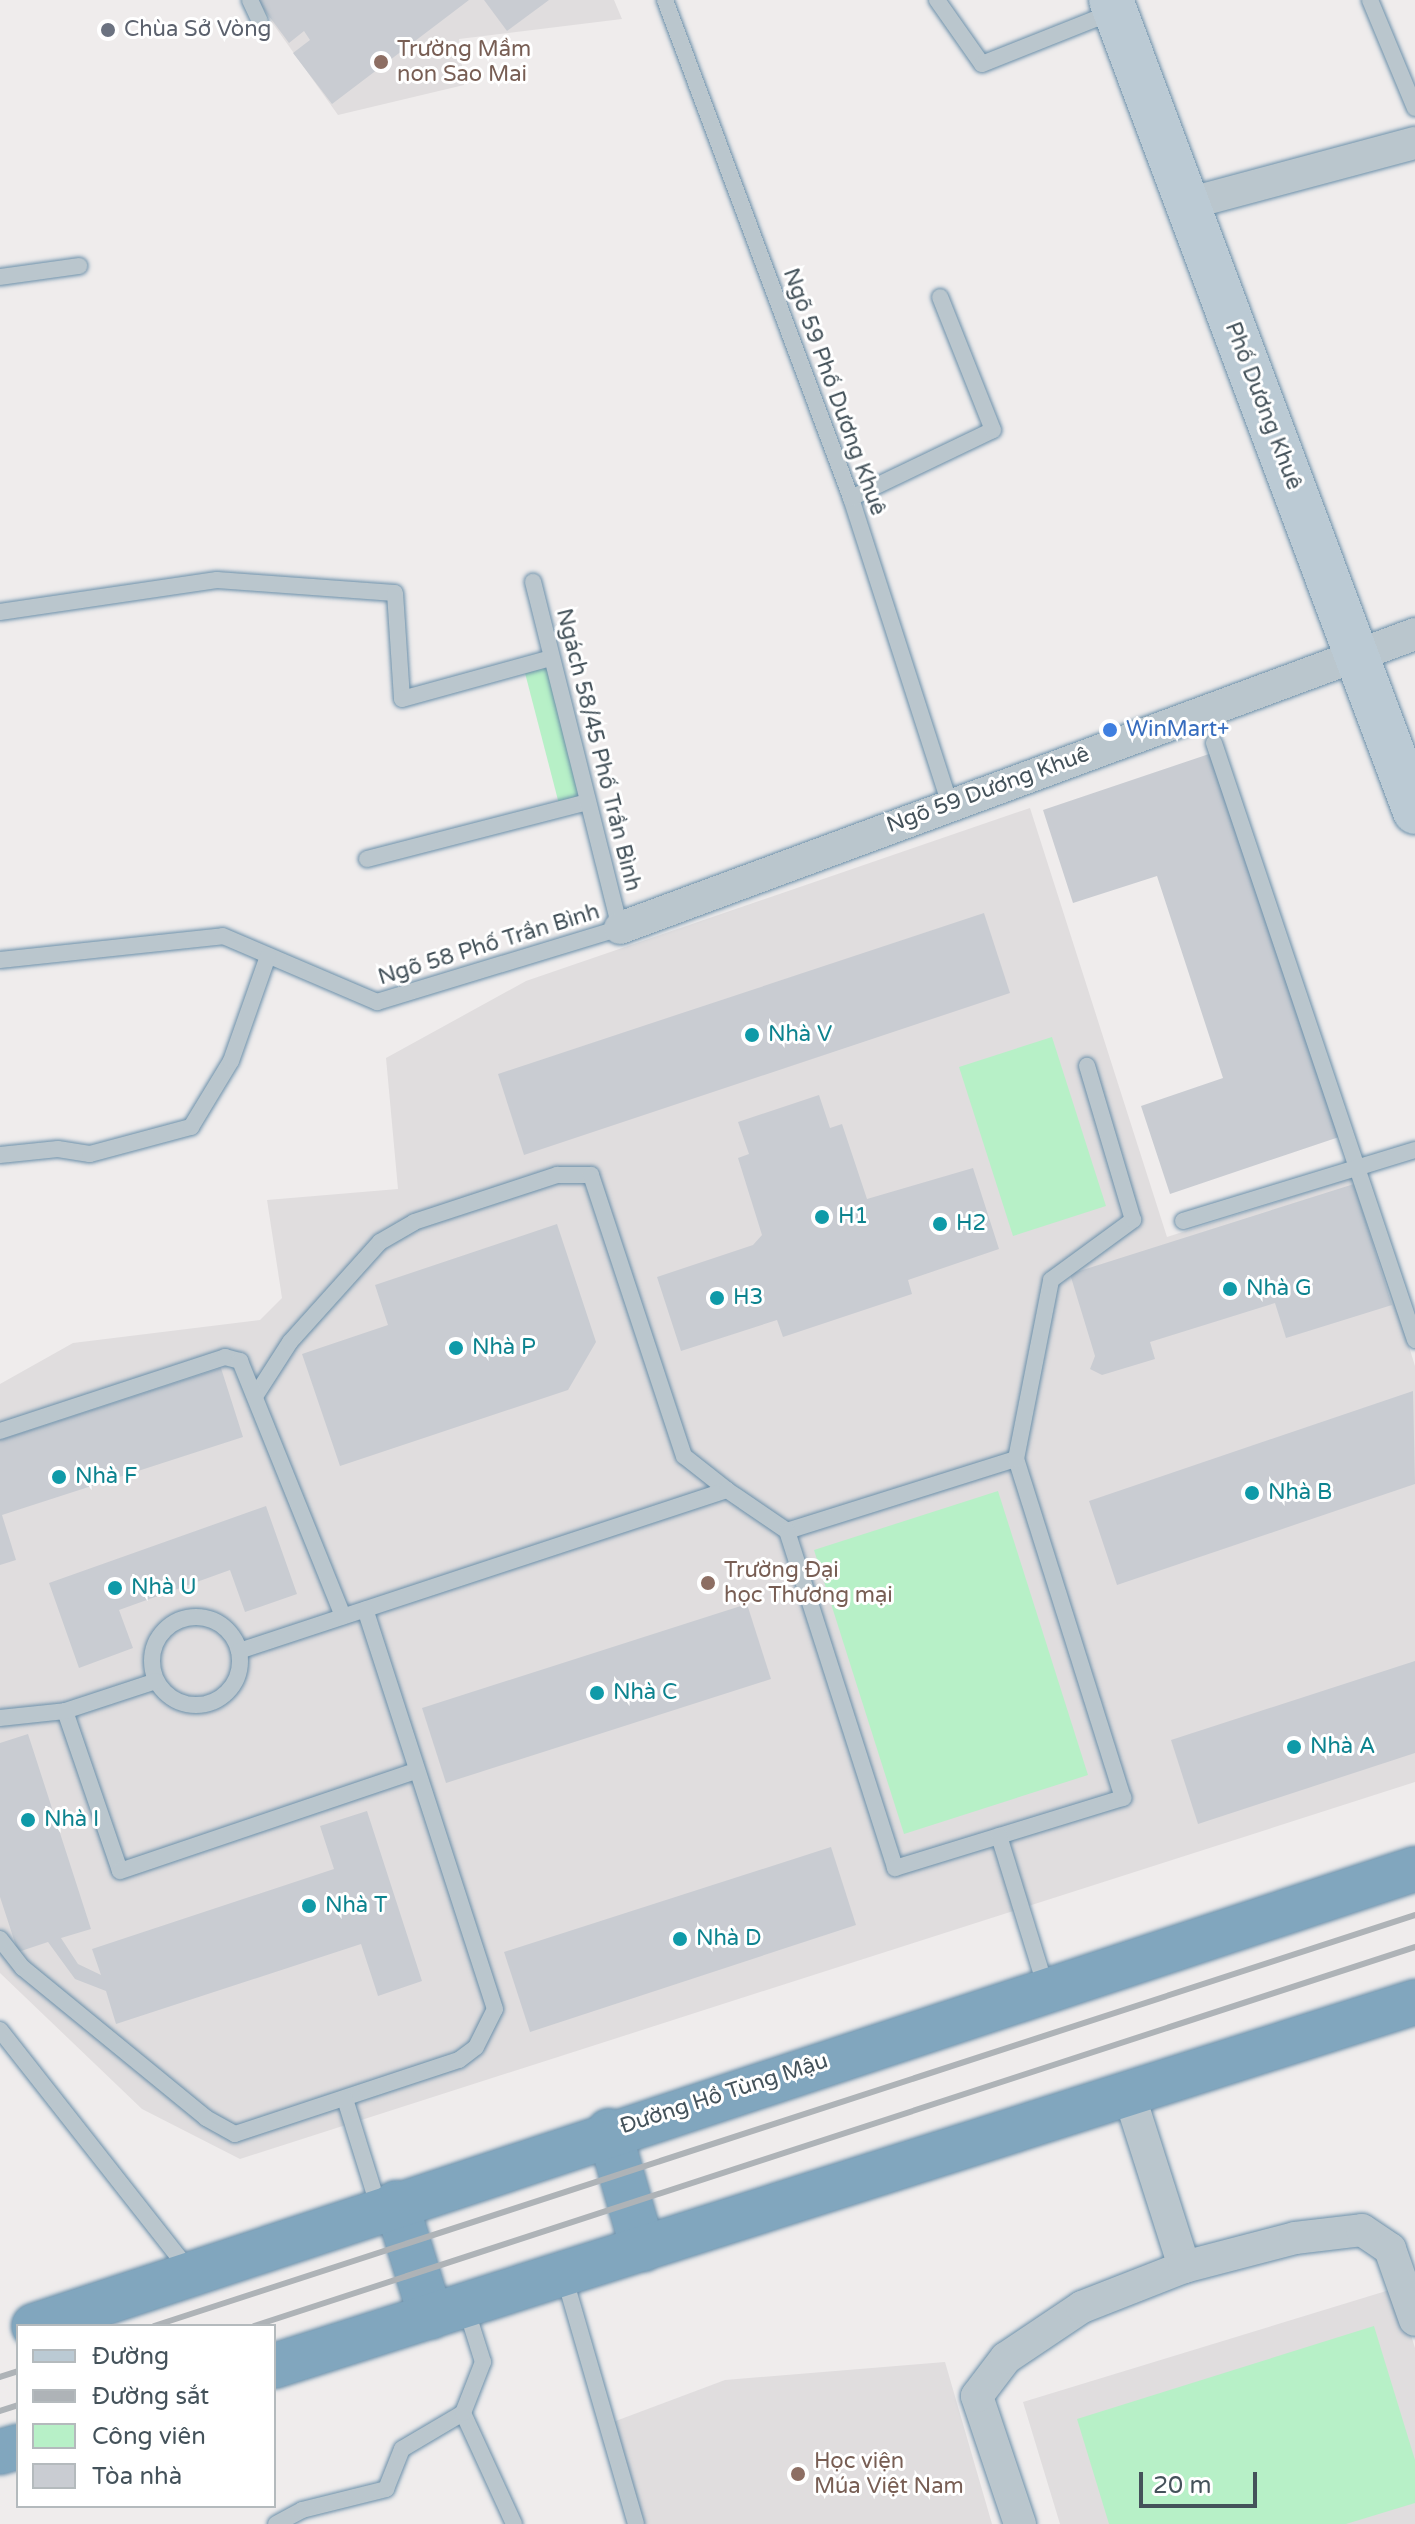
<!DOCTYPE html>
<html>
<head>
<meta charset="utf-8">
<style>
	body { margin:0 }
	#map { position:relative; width:1415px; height:2524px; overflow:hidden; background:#efecec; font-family:"Varela Round",sans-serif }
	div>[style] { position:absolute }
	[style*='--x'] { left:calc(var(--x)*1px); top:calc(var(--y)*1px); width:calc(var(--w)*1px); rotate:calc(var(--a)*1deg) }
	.education>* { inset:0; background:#e0ddde }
	.green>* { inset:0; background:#b7f0c7 }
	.building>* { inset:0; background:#c9ccd2 }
	.roads { filter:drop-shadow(0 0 2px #6c90aa) drop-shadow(0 0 2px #6c90aa) }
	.lane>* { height:16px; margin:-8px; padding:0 8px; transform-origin:8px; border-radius:8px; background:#bac6cd }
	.lane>.ring { margin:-8px; padding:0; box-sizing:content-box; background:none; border:16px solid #bac6cd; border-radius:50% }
	.street>* { height:32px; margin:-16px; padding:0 16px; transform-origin:16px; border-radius:16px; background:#bac6cd }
	.secondary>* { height:44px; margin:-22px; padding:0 22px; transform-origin:22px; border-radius:22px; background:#bbcad4 }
	.highway>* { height:44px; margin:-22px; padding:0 22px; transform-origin:22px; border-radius:22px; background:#81a6be }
	.rail>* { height:6px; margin:-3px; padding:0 3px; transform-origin:3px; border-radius:3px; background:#aeb3b7 }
	.dots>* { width:22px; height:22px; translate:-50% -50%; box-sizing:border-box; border:4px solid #fff; border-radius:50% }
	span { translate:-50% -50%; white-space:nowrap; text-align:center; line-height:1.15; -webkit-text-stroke:6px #fff; paint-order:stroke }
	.worship-label { font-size:22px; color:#5b616d }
	.left { translate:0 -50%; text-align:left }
	.education-label { font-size:22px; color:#785e54 }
	.street-label { font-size:22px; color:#44525a }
	.shop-label { font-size:22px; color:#366cbe }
	.culture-label { font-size:22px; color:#0d838f }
	.legend { position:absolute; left:16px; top:2324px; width:260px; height:184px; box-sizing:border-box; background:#fff; border:2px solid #b4babd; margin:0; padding:10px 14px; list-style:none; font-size:24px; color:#44525a }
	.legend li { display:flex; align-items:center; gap:16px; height:40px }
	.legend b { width:40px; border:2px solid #b4babd }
	.scale { position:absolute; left:1139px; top:2472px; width:118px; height:36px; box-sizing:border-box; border:4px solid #44525a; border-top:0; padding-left:10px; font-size:24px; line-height:28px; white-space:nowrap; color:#44525a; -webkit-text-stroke:6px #fff; paint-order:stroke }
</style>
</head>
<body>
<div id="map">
	<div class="education">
		<i style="clip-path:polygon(256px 0,614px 0,622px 19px,459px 39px,464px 85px,338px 115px)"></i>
		<i style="clip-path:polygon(1030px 808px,1167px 1237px,1357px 1176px,1415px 1366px,1415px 1782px,240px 2159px,142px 2109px,0 1973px,0 1384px,73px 1343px,260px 1320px,282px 1298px,267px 1200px,398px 1189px,386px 1058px,526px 981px)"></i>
		<i style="clip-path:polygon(1396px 2288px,1415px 2348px,1415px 2524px,1060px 2524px,1023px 2402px)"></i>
		<i style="clip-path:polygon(945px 2362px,992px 2524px,633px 2524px,605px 2425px,725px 2380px)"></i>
	</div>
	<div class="green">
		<i style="clip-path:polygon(548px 667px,581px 798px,559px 804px,525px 673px)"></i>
		<i style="clip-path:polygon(1052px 1037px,1106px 1206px,1013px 1236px,959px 1067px)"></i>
		<i style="clip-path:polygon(998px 1491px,1088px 1775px,904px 1834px,814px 1550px)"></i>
		<i style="clip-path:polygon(1374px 2326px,1415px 2460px,1415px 2503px,1346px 2524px,1109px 2524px,1077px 2419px)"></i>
	</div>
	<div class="building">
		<i style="clip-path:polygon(257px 0,469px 0,332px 104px,293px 53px,310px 40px,304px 31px,289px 43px)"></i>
		<i style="clip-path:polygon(484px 0,549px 0,507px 31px)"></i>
		<i style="clip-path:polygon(1215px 752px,1342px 1136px,1170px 1194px,1141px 1106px,1223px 1078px,1157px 876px,1073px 903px,1043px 810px)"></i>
		<i style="clip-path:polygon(984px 913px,1010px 993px,524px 1155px,498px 1074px)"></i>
		<i style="clip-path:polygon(819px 1095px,830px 1128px,842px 1124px,867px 1199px,973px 1168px,999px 1249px,908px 1280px,912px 1294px,783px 1337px,777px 1320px,681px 1351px,657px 1277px,753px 1245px,762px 1235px,738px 1158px,749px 1154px,738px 1122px)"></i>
		<i style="clip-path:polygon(1354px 1184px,1392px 1305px,1286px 1338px,1275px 1303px,1150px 1342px,1155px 1359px,1102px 1375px,1090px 1369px,1095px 1356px,1070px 1274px)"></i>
		<i style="clip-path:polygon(557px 1224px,596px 1342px,568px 1390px,340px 1466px,302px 1354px,388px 1325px,375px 1285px)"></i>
		<i style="clip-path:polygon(221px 1368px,243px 1437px,2px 1515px,16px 1560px,0 1565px,0 1440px)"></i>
		<i style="clip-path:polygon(1413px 1391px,1415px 1484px,1117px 1585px,1089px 1501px)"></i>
		<i style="clip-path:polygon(266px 1506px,297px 1594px,245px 1612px,230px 1570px,119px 1610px,133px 1648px,79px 1668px,49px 1583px)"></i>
		<i style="clip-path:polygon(747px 1604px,771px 1679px,446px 1783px,422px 1708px)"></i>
		<i style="clip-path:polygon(1415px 1661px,1415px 1753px,1198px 1824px,1171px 1740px)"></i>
		<i style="clip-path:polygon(28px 1734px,91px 1929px,61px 1938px,78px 1964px,101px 1975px,92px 1949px,334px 1869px,320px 1826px,367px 1811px,422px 1981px,378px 1996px,361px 1944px,116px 2024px,106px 1991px,75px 1979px,48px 1942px,18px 1952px,0 1897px,0 1743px)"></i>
		<i style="clip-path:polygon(831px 1847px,856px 1925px,530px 2032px,504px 1952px)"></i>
	</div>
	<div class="roads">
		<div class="lane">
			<i style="--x:250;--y:0;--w:23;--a:65"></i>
			<i style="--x:665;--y:0;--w:532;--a:69.52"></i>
			<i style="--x:851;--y:498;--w:319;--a:72.1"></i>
			<i style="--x:937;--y:0;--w:78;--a:54.9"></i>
			<i style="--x:982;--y:64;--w:141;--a:-21.7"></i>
			<i style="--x:1370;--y:0;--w:117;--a:67.4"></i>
			<i style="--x:0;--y:277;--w:80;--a:-7.9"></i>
			<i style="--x:851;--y:498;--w:157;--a:-25.6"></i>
			<i style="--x:993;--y:430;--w:143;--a:-111.7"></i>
			<i style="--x:0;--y:612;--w:219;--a:-8.4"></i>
			<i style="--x:217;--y:580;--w:178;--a:4.2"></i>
			<i style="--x:395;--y:593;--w:106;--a:86.2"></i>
			<i style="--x:402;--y:699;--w:155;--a:-15.4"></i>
			<i style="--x:1214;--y:743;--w:630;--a:71.39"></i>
			<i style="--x:367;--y:859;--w:228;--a:-14.5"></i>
			<i style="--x:0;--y:960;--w:224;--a:-6.1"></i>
			<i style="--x:223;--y:936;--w:168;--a:23.2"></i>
			<i style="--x:377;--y:1002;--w:254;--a:-16.9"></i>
			<i style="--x:620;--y:928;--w:357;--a:-104.1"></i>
			<i style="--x:0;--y:1155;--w:58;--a:-5.9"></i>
			<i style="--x:58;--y:1149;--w:32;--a:9"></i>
			<i style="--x:90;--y:1154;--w:105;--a:-15"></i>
			<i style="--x:191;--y:1127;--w:77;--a:-58.8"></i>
			<i style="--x:231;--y:1061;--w:111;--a:-70.6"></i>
			<i style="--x:1183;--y:1221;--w:243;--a:-17"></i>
			<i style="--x:256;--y:1395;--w:63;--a:-57.3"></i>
			<i style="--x:290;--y:1342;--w:135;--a:-48"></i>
			<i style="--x:380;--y:1242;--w:39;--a:-30"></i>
			<i style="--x:414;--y:1222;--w:151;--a:-18.2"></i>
			<i style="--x:557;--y:1175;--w:34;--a:0"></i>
			<i style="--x:591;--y:1175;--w:296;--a:71.7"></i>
			<i style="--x:684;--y:1456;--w:55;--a:38.3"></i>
			<i style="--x:0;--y:1431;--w:237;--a:-18.2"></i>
			<i style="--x:225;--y:1357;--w:16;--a:15"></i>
			<i style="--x:240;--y:1361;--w:275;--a:68"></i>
			<i style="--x:787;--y:1531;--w:240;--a:-17.5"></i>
			<i class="ring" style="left:152px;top:1617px;width:72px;height:72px"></i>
			<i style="--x:239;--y:1651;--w:514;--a:-18.26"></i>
			<i style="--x:727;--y:1490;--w:73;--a:34.3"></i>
			<i style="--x:787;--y:1531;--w:354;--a:72.2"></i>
			<i style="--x:895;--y:1868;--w:239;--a:-17.1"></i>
			<i style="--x:1123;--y:1798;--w:355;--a:-107.5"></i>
			<i style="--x:1016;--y:1459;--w:182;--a:-78.9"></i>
			<i style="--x:1051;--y:1280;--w:102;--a:-36.2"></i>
			<i style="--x:1133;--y:1220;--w:161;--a:-106.6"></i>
			<i style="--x:65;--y:1711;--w:169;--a:71"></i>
			<i style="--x:120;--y:1871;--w:312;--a:-18.7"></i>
			<i style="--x:0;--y:1718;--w:65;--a:-6.1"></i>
			<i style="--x:65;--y:1711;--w:96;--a:-18.2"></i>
			<i style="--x:999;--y:1836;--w:159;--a:72.8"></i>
			<i style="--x:0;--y:1939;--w:37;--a:52"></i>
			<i style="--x:23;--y:1968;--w:237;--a:39.3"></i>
			<i style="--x:206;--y:2118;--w:33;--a:29"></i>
			<i style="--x:235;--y:2134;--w:236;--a:-18.3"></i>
			<i style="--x:459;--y:2060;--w:21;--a:-37"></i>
			<i style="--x:476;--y:2047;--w:42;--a:-63.4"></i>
			<i style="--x:495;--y:2009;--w:420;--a:-108"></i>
			<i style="--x:0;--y:2030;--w:305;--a:51.8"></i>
			<i style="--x:345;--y:2099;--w:114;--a:72.7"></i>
			<i style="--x:564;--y:2276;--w:258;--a:73.8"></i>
			<i style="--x:463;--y:2413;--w:122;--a:65.3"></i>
			<i style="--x:276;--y:2524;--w:30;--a:-28"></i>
			<i style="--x:302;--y:2510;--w:87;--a:-14"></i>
			<i style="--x:386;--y:2489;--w:43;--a:-68.2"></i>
			<i style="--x:402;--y:2449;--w:71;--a:-30.5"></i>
			<i style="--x:463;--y:2413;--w:55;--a:-68.6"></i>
			<i style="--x:483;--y:2362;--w:57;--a:-107.5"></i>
		</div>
		<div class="street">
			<i style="--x:1187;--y:204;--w:236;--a:-15"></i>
			<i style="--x:620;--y:928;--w:848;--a:-20.29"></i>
			<i style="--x:1128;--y:2091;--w:185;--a:72.3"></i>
			<i style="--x:1020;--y:2524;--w:135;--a:-108.6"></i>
			<i style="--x:977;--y:2396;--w:48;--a:-52.7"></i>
			<i style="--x:1006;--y:2358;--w:92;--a:-33.9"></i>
			<i style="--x:1082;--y:2307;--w:110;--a:-21.4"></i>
			<i style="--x:1184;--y:2267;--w:115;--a:-14.6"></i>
			<i style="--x:1295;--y:2238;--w:67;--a:-6.8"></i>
			<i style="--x:1362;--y:2230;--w:34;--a:34"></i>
			<i style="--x:1390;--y:2249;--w:75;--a:70.6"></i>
		</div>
		<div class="secondary">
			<i style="--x:1111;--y:0;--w:867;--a:69.47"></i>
		</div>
		<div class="highway">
			<i style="--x:609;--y:2131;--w:123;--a:73.9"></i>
			<i style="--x:396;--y:2203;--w:119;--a:72.9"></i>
			<i style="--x:34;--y:2326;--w:1455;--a:-18.31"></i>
			<i style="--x:274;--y:2366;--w:1198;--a:-17.69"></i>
			<i style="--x:0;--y:2452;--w:19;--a:-16"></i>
		</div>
	</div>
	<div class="rail">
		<i style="--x:154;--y:2326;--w:1326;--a:-18.05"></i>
		<i style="--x:254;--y:2326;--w:1221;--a:-18.08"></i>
		<i style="--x:0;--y:2377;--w:19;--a:-18"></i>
		<i style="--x:0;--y:2411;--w:19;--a:-18"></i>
	</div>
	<div class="dots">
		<i style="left:108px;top:30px;background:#6b7280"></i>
		<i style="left:381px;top:62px;background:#8d6e63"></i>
		<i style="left:1110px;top:730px;background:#3f7fe0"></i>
		<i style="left:752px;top:1035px;background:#0f9aa8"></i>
		<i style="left:822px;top:1217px;background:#0f9aa8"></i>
		<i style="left:940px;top:1224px;background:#0f9aa8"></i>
		<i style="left:1230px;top:1289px;background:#0f9aa8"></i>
		<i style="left:717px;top:1298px;background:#0f9aa8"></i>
		<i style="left:456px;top:1348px;background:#0f9aa8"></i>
		<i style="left:59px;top:1477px;background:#0f9aa8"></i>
		<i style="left:1252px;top:1493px;background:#0f9aa8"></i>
		<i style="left:708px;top:1583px;background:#8d6e63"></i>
		<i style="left:115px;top:1588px;background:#0f9aa8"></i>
		<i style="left:597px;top:1693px;background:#0f9aa8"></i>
		<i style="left:1294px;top:1747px;background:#0f9aa8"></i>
		<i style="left:28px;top:1820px;background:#0f9aa8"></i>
		<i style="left:309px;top:1906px;background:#0f9aa8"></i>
		<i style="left:680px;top:1939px;background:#0f9aa8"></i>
		<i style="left:798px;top:2474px;background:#8d6e63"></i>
	</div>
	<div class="worship-label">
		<span class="left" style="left:124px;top:30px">Chùa Sở Vòng</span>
	</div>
	<div class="education-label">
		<span class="left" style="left:397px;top:62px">Trường Mầm<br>non Sao Mai</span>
		<span class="left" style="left:724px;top:1583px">Trường Đại<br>học Thương mại</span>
		<span class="left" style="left:814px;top:2474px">Học viện<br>Múa Việt Nam</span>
	</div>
	<div class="street-label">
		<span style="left:834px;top:392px;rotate:70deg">Ngõ 59 Phố Dương Khuê</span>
		<span style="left:1263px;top:406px;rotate:69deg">Phố Dương Khuê</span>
		<span style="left:598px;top:750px;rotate:76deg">Ngách 58/45 Phố Trần Bình</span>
		<span style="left:988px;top:790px;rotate:-20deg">Ngõ 59 Dương Khuê</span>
		<span style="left:489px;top:945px;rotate:-17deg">Ngõ 58 Phố Trần Bình</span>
		<span style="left:724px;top:2094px;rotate:-18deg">Đường Hồ Tùng Mậu</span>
	</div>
	<div class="shop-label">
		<span class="left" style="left:1126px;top:730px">WinMart+</span>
	</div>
	<div class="culture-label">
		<span class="left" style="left:768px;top:1035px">Nhà V</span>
		<span class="left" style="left:838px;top:1217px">H1</span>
		<span class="left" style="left:956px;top:1224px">H2</span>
		<span class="left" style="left:1246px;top:1289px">Nhà G</span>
		<span class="left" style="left:733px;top:1298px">H3</span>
		<span class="left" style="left:472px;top:1348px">Nhà P</span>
		<span class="left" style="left:75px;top:1477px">Nhà F</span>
		<span class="left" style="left:1268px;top:1493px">Nhà B</span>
		<span class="left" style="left:131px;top:1588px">Nhà U</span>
		<span class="left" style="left:613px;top:1693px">Nhà C</span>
		<span class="left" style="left:1310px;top:1747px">Nhà A</span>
		<span class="left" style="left:44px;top:1820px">Nhà I</span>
		<span class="left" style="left:325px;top:1906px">Nhà T</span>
		<span class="left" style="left:696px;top:1939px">Nhà D</span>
	</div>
	<ul class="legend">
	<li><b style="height:10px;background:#bbcad4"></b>Đường</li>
	<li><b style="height:10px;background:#aeb3b7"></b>Đường sắt</li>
	<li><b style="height:22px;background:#b7f0c7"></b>Công viên</li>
	<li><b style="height:22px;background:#c9ccd2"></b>Tòa nhà</li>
	</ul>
	<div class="scale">20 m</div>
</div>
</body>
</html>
